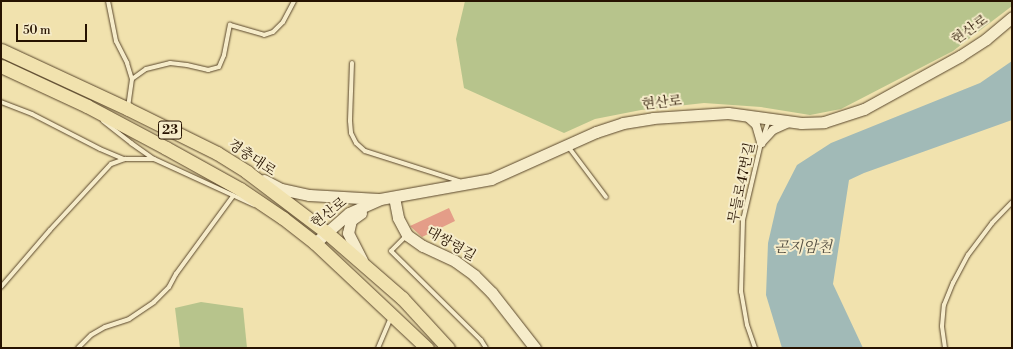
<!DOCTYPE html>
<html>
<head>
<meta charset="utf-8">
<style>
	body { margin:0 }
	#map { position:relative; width:1013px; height:349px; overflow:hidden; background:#f1e2ae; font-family:"Libre Bodoni","Noto Serif KR",serif }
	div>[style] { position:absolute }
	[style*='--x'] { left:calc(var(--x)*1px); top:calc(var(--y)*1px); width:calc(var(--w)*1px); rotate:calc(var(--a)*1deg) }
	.green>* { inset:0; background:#b7c48c }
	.water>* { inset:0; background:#a1bab7 }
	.building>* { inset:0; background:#e49d88 }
	.path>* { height:1.5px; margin-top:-0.75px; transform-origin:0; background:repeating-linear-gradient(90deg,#271301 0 3px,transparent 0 5px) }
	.roads { filter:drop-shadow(0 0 1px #5a472c) drop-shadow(0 0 1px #5a472c) }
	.service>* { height:4px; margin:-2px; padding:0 2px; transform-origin:2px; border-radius:2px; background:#f6ecca }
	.minor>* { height:8px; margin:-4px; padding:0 4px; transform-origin:4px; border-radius:4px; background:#f6ecca }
	.tertiary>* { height:11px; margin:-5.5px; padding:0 5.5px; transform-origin:5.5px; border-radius:5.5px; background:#f6ecca }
	.primary>* { height:13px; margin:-6.5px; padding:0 6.5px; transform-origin:6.5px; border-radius:6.5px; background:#f1e2ae }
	span { translate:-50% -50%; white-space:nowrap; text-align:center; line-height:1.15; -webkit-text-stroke:4px #f6ecca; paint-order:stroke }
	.shield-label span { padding:1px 3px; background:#f6ecca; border:1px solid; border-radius:3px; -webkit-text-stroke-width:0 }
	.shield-label { font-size:13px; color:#271301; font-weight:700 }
	.street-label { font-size:14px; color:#271301 }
	.water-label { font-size:15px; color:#524d41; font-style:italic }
	.frame { position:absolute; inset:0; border:2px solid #271301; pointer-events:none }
	.scale { position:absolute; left:16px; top:24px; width:71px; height:18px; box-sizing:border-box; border:2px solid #271301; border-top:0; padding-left:5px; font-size:12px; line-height:14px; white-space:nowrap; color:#271301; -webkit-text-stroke:3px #f6ecca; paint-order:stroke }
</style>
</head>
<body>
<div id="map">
	<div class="green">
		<i style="clip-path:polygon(465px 1px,1012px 1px,1012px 6px,953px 51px,841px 109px,810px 115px,761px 107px,704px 103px,641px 110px,595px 119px,564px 133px,464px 88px,456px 39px)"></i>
		<i style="clip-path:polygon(201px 302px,243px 308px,247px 348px,180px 348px,175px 308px)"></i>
	</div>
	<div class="water">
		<i style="clip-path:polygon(1012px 61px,1012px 120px,864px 173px,849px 180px,833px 284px,863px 348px,782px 348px,766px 295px,768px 243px,777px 204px,797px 165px,831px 143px,980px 83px)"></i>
	</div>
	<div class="building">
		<i style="clip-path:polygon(449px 208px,455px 221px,422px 237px,410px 226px)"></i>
	</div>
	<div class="path">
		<i style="--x:934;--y:1;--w:7;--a:0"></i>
	</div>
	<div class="roads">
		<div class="service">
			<i style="--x:108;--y:1;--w:41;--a:78.7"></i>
			<i style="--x:116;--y:41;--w:25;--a:63"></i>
			<i style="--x:127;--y:63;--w:17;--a:73"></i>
			<i style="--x:132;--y:79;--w:27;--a:98"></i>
			<i style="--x:352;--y:63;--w:58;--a:92"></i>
			<i style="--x:350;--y:121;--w:12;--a:85"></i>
			<i style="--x:351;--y:133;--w:11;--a:63"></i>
			<i style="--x:356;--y:143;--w:12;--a:42"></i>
			<i style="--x:365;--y:151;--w:99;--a:17.7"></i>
			<i style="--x:132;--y:79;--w:17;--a:-36"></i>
			<i style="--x:146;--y:69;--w:25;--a:-14"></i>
			<i style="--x:170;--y:63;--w:17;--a:7"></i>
			<i style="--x:187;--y:65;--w:22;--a:13"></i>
			<i style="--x:208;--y:70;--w:11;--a:-15"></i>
			<i style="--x:219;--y:67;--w:13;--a:-67"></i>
			<i style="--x:224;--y:55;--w:31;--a:-79"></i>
			<i style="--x:230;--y:25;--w:35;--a:16"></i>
			<i style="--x:264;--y:35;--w:9;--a:-18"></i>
			<i style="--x:273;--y:32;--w:14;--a:-45"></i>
			<i style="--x:283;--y:22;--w:24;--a:-62"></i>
			<i style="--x:1;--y:102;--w:33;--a:21"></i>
			<i style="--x:32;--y:114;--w:76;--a:27.2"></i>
			<i style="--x:100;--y:149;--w:26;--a:23"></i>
			<i style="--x:103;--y:121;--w:36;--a:38"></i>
			<i style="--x:131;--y:143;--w:28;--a:35"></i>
			<i style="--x:154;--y:159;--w:110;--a:24.7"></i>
			<i style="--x:567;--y:145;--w:65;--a:53.1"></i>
			<i style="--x:406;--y:236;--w:21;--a:135"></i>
			<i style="--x:391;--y:251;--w:127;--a:44.7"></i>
			<i style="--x:481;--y:340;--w:9;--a:58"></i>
			<i style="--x:1;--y:287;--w:75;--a:-49.3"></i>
			<i style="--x:50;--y:230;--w:90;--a:-47.3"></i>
			<i style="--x:111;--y:164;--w:15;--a:-20"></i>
			<i style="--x:125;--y:159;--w:29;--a:0"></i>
			<i style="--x:78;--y:348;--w:18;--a:-45"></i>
			<i style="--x:91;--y:335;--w:16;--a:-30"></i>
			<i style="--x:105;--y:327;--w:25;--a:-18"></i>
			<i style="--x:129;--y:319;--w:30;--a:-34"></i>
			<i style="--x:154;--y:302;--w:21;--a:-45"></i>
			<i style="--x:169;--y:287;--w:15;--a:-62"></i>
			<i style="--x:176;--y:274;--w:97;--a:-53.8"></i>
			<i style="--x:378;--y:348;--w:33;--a:-67"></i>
			<i style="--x:755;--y:348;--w:24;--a:-109"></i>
			<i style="--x:747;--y:325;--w:34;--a:-100"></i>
			<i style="--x:741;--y:292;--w:72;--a:-88.4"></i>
			<i style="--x:743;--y:220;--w:79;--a:-76.8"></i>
			<i style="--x:761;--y:143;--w:24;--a:-71"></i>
			<i style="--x:945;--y:348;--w:22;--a:-98"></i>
			<i style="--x:942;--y:326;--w:21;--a:-85"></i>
			<i style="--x:944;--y:305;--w:24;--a:-68"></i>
			<i style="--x:953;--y:283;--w:32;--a:-62"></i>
			<i style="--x:968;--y:255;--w:40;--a:-53"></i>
			<i style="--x:992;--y:223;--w:29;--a:-46"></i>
		</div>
		<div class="minor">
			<i style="--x:746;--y:116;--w:13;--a:42"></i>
			<i style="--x:756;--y:125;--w:19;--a:74"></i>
			<i style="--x:761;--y:143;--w:18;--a:-47"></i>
			<i style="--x:773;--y:130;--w:20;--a:-24"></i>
		</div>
		<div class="tertiary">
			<i style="--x:264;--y:180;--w:19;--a:28"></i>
			<i style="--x:281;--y:189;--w:29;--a:12"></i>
			<i style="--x:309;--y:195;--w:69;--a:3.3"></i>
			<i style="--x:394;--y:197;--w:21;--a:79"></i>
			<i style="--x:398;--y:218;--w:19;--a:62"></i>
			<i style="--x:407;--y:235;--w:19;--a:35"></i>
			<i style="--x:423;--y:246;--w:35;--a:25"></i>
			<i style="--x:455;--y:261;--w:24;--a:36"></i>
			<i style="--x:474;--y:275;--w:25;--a:45"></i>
			<i style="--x:492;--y:293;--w:70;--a:52"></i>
			<i style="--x:361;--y:213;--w:12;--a:145"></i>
			<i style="--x:351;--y:220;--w:13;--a:103"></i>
			<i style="--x:348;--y:233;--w:31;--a:63"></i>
			<i style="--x:315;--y:243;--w:45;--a:-41.4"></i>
			<i style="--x:349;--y:213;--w:34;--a:-24"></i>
			<i style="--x:380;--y:199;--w:113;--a:-10.2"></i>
			<i style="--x:491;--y:179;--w:115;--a:-24.1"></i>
			<i style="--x:596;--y:132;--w:28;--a:-18"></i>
			<i style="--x:623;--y:123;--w:30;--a:-9"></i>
			<i style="--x:653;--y:118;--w:75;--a:-3.8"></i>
			<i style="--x:728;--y:113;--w:74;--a:7.8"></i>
			<i style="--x:801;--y:123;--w:23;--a:-2"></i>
			<i style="--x:824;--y:122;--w:42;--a:-18"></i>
			<i style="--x:864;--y:109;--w:110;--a:-28.9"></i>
			<i style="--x:960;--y:56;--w:31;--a:-33"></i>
			<i style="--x:986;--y:39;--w:34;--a:-40"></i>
		</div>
		<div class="primary">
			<i style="--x:1;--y:50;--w:140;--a:24.9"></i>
			<i style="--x:128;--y:109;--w:99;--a:26.3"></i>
			<i style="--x:217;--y:153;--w:36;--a:32"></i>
			<i style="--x:247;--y:172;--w:99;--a:37.2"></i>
			<i style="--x:326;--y:232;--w:101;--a:41"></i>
			<i style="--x:402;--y:298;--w:68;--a:47.4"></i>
			<i style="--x:1;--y:66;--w:95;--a:24.9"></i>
			<i style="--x:87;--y:106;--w:89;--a:28"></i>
			<i style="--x:166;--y:148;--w:85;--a:29"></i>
			<i style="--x:240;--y:189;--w:52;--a:34"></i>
			<i style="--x:283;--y:218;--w:41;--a:38"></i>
			<i style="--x:315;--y:243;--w:154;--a:43.2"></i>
		</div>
	</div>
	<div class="shield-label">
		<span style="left:170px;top:130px">23</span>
	</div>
	<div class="street-label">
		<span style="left:970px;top:30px;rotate:-35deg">현산로</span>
		<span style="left:662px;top:103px;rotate:-6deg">현산로</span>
		<span style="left:252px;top:158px;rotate:34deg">경충대로</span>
		<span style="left:742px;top:183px;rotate:-78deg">무들로47번길</span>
		<span style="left:329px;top:213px;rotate:-38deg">현산로</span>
		<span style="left:451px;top:244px;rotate:30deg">대쌍령길</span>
	</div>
	<div class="water-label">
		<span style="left:803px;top:248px">곤지암천</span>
	</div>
	<div class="frame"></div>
	<div class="scale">50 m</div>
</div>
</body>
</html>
